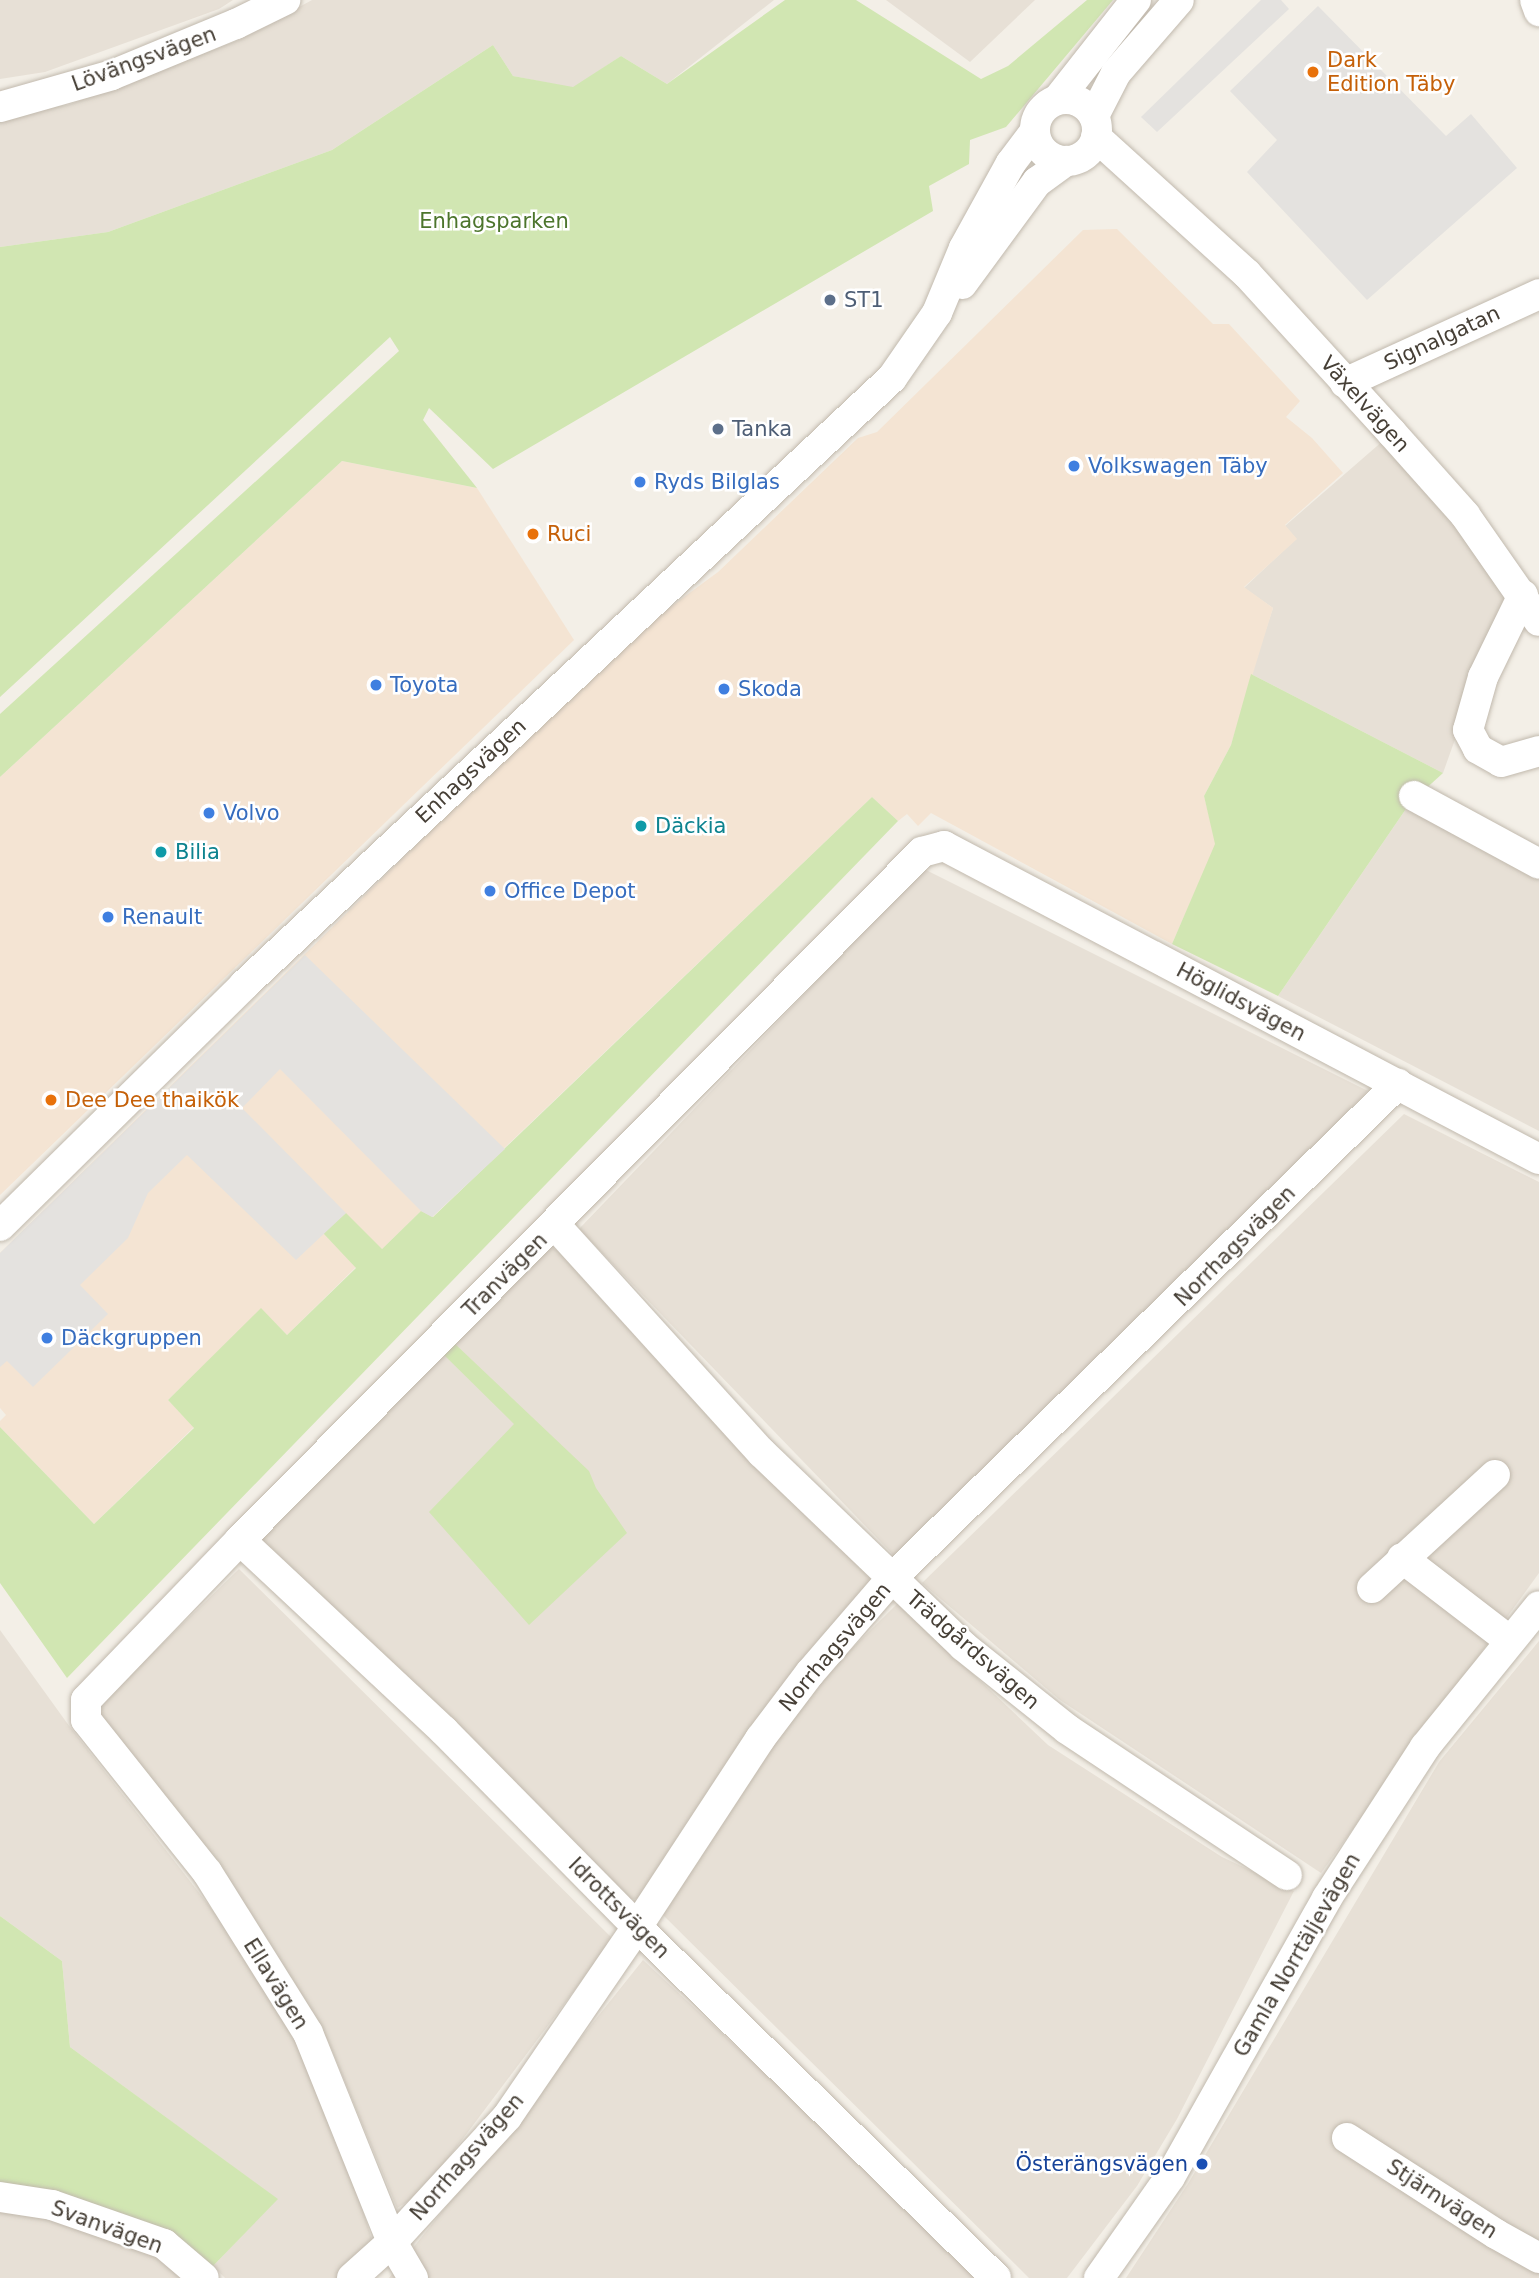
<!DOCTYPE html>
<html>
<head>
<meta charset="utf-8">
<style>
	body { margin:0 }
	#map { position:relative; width:1539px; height:2278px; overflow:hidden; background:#f3efe7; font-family:"DejaVu Sans",sans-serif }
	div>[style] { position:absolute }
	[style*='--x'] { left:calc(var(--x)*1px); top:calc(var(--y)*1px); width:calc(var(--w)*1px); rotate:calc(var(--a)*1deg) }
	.residential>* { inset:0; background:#e7e0d6 }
	.commercial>* { inset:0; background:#f4e4d3 }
	.green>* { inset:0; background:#d1e6b2 }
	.parking>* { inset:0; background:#e4e2df }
	.roads { filter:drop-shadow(0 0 2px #c1b9ad) drop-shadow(0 0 2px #c1b9ad) }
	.minor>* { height:30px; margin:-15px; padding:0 15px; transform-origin:15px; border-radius:15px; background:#fff }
	.minor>.ring { margin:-15px; padding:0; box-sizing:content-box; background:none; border:30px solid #fff; border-radius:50% }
	.dots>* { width:19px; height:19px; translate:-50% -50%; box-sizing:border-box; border:4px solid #fff; border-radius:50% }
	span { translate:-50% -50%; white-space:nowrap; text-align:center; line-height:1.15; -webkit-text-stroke:5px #fff; paint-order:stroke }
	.street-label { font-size:21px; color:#463f36 }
	.food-label { font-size:21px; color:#c56008 }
	.left { translate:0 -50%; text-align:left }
	.park-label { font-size:21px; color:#4c752c }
	.service-label { font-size:21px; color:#4e5e75 }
	.shop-label { font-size:21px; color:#366cbe }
	.culture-label { font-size:21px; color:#0d838f }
	.transit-label { font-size:21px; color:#164399 }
	.right { translate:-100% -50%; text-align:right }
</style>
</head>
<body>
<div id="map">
	<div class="residential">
		<i style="clip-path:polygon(0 0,233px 0,219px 9px,45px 72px,0 79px)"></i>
		<i style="clip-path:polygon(312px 0,774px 0,667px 84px,621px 56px,573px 88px,513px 76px,493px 45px,332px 150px,108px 232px,0 247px,0 114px,68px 105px,239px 40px)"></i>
		<i style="clip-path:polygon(886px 0,1035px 0,970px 62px)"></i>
		<i style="clip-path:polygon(1392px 433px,1512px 580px,1443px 773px,1251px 674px,1273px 608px,1244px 588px,1296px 539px,1285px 526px)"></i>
		<i style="clip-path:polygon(1410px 803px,1539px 876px,1539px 1131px,1278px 996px)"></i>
		<i style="clip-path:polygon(924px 869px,1368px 1091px,904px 1566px,579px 1229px)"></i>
		<i style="clip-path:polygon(1404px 1114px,1539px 1182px,1539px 1573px,1321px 1873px,1060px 1700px,922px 1583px)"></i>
		<i style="clip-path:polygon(548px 1245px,567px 1256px,873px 1578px,642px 1899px,625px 1899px,260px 1539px)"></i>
		<i style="clip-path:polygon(239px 1569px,613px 1939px,422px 2193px,397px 2208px,328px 2041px,276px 1953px,202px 1854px,97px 1724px,100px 1704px)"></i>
		<i style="clip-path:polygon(898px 1603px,1048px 1745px,1222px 1857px,1294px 1891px,1177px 2119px,1137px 2186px,1067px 2278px,1029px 2278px,663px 1915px,725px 1802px,807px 1693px)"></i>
		<i style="clip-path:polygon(0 1630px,67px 1723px,308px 2033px,377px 2256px,347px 2278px,225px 2278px,213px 2266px,277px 2199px,70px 2047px,62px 1961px,0 1916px)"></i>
		<i style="clip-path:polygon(1539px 1641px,1539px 2278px,1126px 2278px,1189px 2182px,1439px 1762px)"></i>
		<i style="clip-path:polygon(643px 1960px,985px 2278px,389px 2278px)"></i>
		<i style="clip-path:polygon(0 2209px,100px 2227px,199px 2278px,0 2278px)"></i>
	</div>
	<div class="commercial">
		<i style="clip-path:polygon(1117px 229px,1213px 324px,1229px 324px,1300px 401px,1286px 417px,1312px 438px,1343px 473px,1285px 525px,1297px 539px,1244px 587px,1273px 608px,1231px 745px,1204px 796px,1216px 844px,1172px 944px,931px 813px,918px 826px,907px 814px,898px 821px,872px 797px,432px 1217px,420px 1212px,382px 1249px,323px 1233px,356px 1267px,287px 1335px,261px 1309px,168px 1400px,194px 1427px,94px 1524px,0 1427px,0 1421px,6px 1415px,0 1408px,0 1253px,623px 642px,718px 572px,858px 438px,877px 432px,1083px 230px)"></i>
		<i style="clip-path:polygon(342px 461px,477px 488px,574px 640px,0 1195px,0 777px)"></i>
	</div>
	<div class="green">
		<i style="clip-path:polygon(785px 0,856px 0,981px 79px,1008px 66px,1087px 0,1113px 0,1006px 127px,970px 140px,969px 164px,929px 186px,933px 211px,493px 469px,429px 408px,423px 420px,477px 488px,342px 461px,0 777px,0 714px,399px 351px,390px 337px,0 697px,0 247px,108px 232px,332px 150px,493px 45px,513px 76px,573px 87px,621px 56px,667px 84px)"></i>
		<i style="clip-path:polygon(1251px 674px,1443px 773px,1410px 803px,1278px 996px,1172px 944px,1215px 844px,1204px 796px,1231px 745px)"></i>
		<i style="clip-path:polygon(872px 797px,898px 821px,67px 1678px,0 1583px,0 1427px,94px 1524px,194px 1428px,168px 1400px,261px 1308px,287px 1335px,356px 1268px,323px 1233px,346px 1213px,382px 1249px,421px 1211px,433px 1217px)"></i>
		<i style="clip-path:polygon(453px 1342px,589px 1471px,596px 1488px,627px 1533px,529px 1625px,429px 1512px,514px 1424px,442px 1353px)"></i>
		<i style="clip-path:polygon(0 1916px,62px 1961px,70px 2047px,278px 2199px,213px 2266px,188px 2249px,0 2191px)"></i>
	</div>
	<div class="parking">
		<i style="clip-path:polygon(1261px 0,1281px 0,1289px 9px,1157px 132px,1141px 117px)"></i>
		<i style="clip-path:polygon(1318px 6px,1446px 136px,1471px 114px,1517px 168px,1367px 300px,1247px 172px,1277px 140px,1230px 91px)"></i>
		<i style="clip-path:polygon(305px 955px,505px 1149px,432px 1217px,421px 1211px,280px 1069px,242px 1108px,346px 1213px,296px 1260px,187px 1155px,148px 1193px,128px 1238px,80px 1285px,108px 1314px,33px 1387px,7px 1361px,0 1367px,0 1253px)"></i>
	</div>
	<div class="roads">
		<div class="minor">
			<i style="--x:1535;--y:0;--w:12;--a:70"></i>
			<i class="ring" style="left:1035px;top:99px;width:32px;height:32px"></i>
			<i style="--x:1058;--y:99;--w:126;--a:-51.8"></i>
			<i style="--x:0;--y:107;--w:116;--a:-15.9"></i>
			<i style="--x:112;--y:75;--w:134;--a:-22.4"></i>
			<i style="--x:236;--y:24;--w:55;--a:-26.1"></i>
			<i style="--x:1094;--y:116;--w:48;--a:-62.9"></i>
			<i style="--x:1116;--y:73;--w:96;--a:-49.2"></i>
			<i style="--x:1096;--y:137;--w:204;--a:42.2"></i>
			<i style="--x:1247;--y:274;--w:215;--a:47.6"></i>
			<i style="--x:1392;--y:433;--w:110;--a:48.3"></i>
			<i style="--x:1465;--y:515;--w:129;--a:55.1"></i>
			<i style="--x:962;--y:284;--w:127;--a:-53.7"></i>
			<i style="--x:1037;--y:182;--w:36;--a:-36"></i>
			<i style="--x:1345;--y:383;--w:213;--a:-24.6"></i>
			<i style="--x:1523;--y:595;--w:91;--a:116"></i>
			<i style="--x:1483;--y:677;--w:55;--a:105.8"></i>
			<i style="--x:1468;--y:730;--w:21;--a:62"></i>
			<i style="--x:1478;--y:749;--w:26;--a:29"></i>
			<i style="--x:1501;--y:762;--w:40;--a:-16"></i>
			<i style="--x:1414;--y:796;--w:142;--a:28.5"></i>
			<i style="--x:555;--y:1225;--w:308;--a:47.8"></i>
			<i style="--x:762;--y:1453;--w:279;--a:43.8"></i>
			<i style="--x:963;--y:1646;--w:133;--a:38.6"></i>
			<i style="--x:1067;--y:1729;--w:264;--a:33.6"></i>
			<i style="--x:0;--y:1226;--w:343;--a:-44.6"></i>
			<i style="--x:244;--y:985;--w:888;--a:-43.13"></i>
			<i style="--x:892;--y:378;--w:79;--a:-55.3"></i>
			<i style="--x:937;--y:313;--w:70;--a:-67.4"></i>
			<i style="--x:964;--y:248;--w:97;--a:-61.1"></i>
			<i style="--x:1011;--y:163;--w:36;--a:-53"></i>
			<i style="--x:240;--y:1540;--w:279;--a:43.1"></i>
			<i style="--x:444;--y:1731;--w:275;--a:45.4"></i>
			<i style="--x:637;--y:1927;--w:502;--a:44.35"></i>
			<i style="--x:1402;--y:1558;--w:136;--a:37.5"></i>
			<i style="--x:1372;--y:1588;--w:167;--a:-42.6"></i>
			<i style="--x:1347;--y:2138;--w:177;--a:32.8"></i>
			<i style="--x:1496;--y:2234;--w:49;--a:29.2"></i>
			<i style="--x:0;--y:2197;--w:53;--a:8.7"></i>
			<i style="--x:52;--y:2205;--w:119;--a:19.2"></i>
			<i style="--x:164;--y:2244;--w:52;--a:40.4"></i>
			<i style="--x:352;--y:2278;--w:54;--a:-42"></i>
			<i style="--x:392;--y:2242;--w:170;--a:-47.4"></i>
			<i style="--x:507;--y:2117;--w:230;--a:-55.6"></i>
			<i style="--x:637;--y:1927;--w:225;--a:-56.8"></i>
			<i style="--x:760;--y:1739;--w:83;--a:-52.9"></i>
			<i style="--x:810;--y:1673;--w:124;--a:-49.2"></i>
			<i style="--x:891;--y:1579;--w:709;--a:-44.31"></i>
			<i style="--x:413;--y:2278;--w:42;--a:-120.3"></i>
			<i style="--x:392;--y:2242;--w:225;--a:-111.9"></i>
			<i style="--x:308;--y:2033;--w:190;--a:-122.1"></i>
			<i style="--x:207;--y:1872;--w:194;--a:-128.5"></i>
			<i style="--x:86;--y:1720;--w:20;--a:-90"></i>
			<i style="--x:86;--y:1700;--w:222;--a:-46.1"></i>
			<i style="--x:240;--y:1540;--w:969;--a:-45.25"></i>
			<i style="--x:922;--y:852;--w:23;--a:-15"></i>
			<i style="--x:944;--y:846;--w:672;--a:27.75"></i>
			<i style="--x:1099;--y:2278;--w:123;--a:-54.9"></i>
			<i style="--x:1170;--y:2177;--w:320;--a:-60.6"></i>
			<i style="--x:1327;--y:1898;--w:180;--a:-57"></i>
			<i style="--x:1425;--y:1747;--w:181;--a:-51"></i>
		</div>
	</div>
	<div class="dots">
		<i style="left:1313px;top:72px;background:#e8710a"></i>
		<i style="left:830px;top:300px;background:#5c6f8a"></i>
		<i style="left:718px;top:429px;background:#5c6f8a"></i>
		<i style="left:1074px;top:466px;background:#3f7fe0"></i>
		<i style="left:640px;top:482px;background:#3f7fe0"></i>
		<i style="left:533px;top:534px;background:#e8710a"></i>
		<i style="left:376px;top:685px;background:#3f7fe0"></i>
		<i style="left:724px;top:689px;background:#3f7fe0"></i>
		<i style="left:209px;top:813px;background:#3f7fe0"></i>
		<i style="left:641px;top:826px;background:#0f9aa8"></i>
		<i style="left:161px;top:852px;background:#0f9aa8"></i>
		<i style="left:490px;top:891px;background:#3f7fe0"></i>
		<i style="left:108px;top:917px;background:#3f7fe0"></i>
		<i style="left:51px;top:1100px;background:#e8710a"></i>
		<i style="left:47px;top:1338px;background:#3f7fe0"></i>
		<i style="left:1202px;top:2164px;background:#1a4fb4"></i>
	</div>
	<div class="street-label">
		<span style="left:144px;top:59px;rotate:-20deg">Lövängsvägen</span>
		<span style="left:1442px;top:338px;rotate:-25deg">Signalgatan</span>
		<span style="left:1365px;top:404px;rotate:48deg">Växelvägen</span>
		<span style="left:471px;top:771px;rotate:-43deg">Enhagsvägen</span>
		<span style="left:1241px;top:1002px;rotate:28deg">Höglidsvägen</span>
		<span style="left:1235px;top:1246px;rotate:-45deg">Norrhagsvägen</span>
		<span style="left:505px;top:1275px;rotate:-45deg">Tranvägen</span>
		<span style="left:835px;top:1647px;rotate:-50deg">Norrhagsvägen</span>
		<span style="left:973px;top:1650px;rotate:41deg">Trädgårdsvägen</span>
		<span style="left:619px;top:1908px;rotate:45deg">Idrottsvägen</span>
		<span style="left:1297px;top:1955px;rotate:-60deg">Gamla Norrtäljevägen</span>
		<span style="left:276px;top:1984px;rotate:58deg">Ellavägen</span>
		<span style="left:467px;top:2157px;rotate:-49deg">Norrhagsvägen</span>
		<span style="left:1442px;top:2199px;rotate:33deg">Stjärnvägen</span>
		<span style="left:107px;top:2227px;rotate:20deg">Svanvägen</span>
	</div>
	<div class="food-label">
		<span class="left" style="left:1327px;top:72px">Dark<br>Edition Täby</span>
		<span class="left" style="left:547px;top:534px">Ruci</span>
		<span class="left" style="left:65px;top:1100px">Dee Dee thaikök</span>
	</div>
	<div class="park-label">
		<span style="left:494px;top:221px">Enhagsparken</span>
	</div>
	<div class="service-label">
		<span class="left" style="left:844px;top:300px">ST1</span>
		<span class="left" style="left:732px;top:429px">Tanka</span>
	</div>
	<div class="shop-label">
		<span class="left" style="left:1088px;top:466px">Volkswagen Täby</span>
		<span class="left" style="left:654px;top:482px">Ryds Bilglas</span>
		<span class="left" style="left:390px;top:685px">Toyota</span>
		<span class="left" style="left:738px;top:689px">Skoda</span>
		<span class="left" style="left:223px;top:813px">Volvo</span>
		<span class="left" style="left:504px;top:891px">Office Depot</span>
		<span class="left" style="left:122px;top:917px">Renault</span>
		<span class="left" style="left:61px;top:1338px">Däckgruppen</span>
	</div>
	<div class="culture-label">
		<span class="left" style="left:655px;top:826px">Däckia</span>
		<span class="left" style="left:175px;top:852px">Bilia</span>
	</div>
	<div class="transit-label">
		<span class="right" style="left:1188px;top:2164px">Österängsvägen</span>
	</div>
</div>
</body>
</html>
